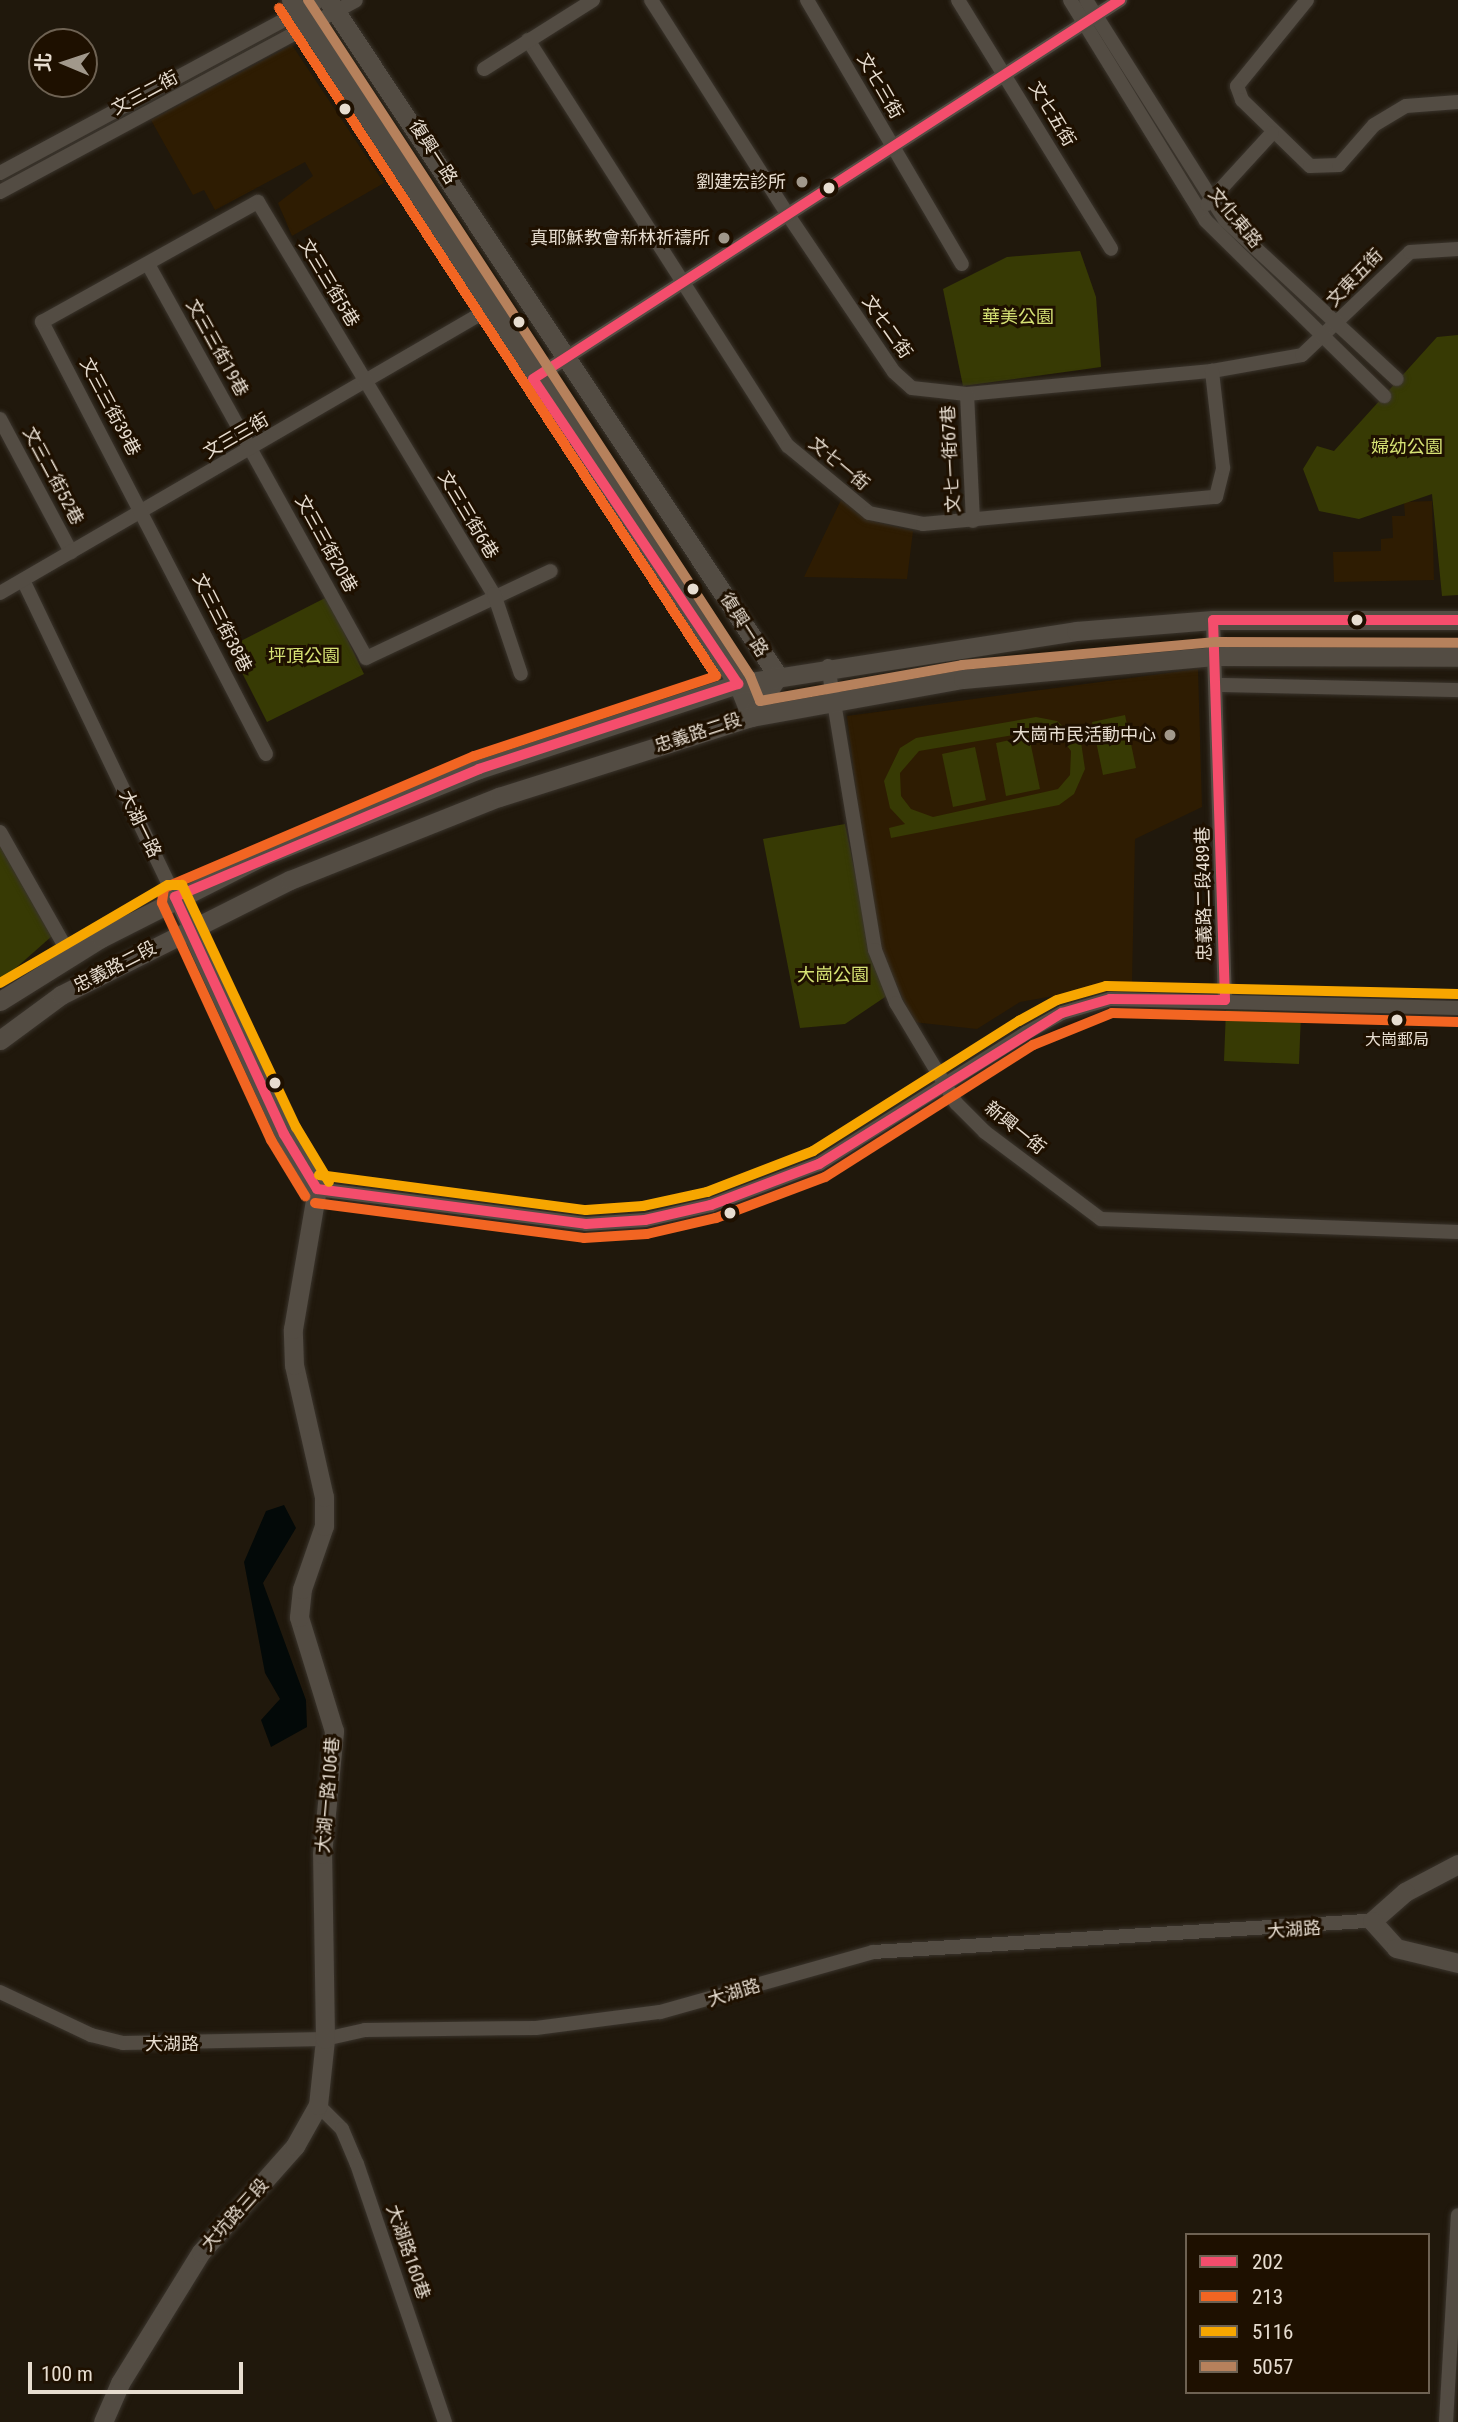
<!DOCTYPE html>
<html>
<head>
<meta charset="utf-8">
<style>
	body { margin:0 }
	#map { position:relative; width:1458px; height:2422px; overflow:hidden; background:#20180c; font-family:"Roboto Condensed","Noto Sans TC",sans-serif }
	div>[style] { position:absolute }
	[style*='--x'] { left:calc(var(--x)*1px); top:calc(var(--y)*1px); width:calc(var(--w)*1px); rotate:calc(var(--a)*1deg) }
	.built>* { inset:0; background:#2e1c02 }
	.green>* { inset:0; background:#373a04 }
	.water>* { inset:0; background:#030908 }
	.roads { filter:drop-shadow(0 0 2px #3a342c) drop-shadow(0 0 2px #3a342c) }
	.street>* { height:14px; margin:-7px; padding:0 7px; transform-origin:7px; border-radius:7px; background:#534c43 }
	.secondary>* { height:19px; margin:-9.5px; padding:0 9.5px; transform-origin:9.5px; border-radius:9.5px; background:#534c43 }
	.bus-1>* { height:10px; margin:-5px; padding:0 5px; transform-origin:5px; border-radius:5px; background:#f44d6c }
	.bus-2>* { height:10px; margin:-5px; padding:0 5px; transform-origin:5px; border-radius:5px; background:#f26522 }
	.bus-3>* { height:10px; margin:-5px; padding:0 5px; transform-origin:5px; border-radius:5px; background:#f7a600 }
	.bus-4>* { height:10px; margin:-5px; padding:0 5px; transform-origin:5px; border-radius:5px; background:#b6815c }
	.dots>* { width:19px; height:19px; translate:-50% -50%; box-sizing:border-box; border:4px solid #1e1000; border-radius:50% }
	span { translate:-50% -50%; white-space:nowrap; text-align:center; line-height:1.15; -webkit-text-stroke:6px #1e1000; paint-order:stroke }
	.bus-label { font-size:16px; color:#e7ddd0 }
	.street-label { font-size:18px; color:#e7ddd0 }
	.poi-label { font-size:18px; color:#e7ddd0 }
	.right { translate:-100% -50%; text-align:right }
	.park-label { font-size:18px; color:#d6e274 }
	.legend { position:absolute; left:1185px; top:2233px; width:245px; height:161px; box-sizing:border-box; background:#1e1000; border:2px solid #6e6253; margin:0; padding:9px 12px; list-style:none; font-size:21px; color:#e7ddd0 }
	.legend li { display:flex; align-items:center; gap:14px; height:35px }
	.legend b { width:35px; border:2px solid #6e6253 }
	.north { position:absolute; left:28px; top:28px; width:70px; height:70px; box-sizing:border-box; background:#1e1000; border:2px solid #6e6253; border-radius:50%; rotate:272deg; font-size:19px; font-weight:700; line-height:28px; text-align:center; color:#e7ddd0 }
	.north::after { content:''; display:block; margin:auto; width:24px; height:32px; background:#a1988b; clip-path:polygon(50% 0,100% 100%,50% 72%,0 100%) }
	.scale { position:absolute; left:28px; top:2362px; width:215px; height:32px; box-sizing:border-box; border:4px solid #e7ddd0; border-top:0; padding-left:9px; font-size:21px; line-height:24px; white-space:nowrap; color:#e7ddd0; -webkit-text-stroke:5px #1e1000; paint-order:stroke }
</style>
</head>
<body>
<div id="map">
	<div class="built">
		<i style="clip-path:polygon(292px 45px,384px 183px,292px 236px,278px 203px,313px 176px,305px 162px,215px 210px,204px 190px,193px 195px,151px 120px)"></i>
		<i style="clip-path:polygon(841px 500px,876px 522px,913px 531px,907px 579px,804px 577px)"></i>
		<i style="clip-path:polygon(1432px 501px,1434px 580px,1334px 582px,1333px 552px,1381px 551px,1381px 539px,1393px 538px,1392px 516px,1405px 516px,1404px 502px)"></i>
		<i style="clip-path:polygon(1198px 669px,1202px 807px,1135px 839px,1132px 982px,1020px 1002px,977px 1029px,913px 1022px,874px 933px,847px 716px)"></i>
	</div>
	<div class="green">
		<i style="clip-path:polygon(1080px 251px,1096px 297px,1101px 367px,963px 386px,943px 289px,1007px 257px)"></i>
		<i style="clip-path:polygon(1458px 335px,1458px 595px,1442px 596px,1432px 494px,1359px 519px,1319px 511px,1303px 469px,1317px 446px,1334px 451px,1437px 337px)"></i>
		<i style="clip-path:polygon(327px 597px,364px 674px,267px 722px,229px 647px)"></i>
		<i style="clip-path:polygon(1125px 715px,1136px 768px,1103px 775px,1092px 722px)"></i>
		<i style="clip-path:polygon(evenodd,1036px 717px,1057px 721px,1081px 742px,1085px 769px,1074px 794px,1059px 805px,891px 838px,889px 828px,905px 824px,890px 808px,884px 781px,900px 748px,916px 738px,1036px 717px,1037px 731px,1058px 734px,1071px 751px,1070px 775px,1058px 789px,933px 817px,911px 809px,901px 796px,900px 773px,919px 751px,1037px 731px)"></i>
		<i style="clip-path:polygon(1029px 736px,1040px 789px,1006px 796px,996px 743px)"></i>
		<i style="clip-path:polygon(975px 747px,986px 800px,953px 807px,942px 754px)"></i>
		<i style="clip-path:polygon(845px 824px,871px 951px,888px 995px,845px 1024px,800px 1028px,763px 839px)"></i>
		<i style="clip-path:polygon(0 839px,52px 936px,0 982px)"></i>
		<i style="clip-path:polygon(1226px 1010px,1301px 1013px,1299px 1064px,1224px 1061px)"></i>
	</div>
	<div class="water">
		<i style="clip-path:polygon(284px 1505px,296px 1528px,263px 1583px,306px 1700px,307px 1727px,271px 1747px,261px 1720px,280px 1699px,265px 1673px,244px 1562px,266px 1511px)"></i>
	</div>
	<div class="roads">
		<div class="street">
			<i style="--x:651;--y:0;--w:255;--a:57.5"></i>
			<i style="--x:788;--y:215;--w:189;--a:56"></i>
			<i style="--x:894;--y:372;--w:24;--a:42"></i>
			<i style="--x:912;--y:388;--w:55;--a:6.2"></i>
			<i style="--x:967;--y:394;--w:246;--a:-5.4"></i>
			<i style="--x:1212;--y:371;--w:91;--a:-10.1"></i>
			<i style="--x:1302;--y:355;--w:149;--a:-43.6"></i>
			<i style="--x:1410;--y:252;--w:48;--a:-3.6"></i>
			<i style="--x:807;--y:0;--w:306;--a:59.6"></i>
			<i style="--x:958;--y:0;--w:292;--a:58.4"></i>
			<i style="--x:1070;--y:0;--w:259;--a:58.4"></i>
			<i style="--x:1206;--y:221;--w:250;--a:44.5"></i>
			<i style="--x:1086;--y:0;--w:260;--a:57.7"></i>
			<i style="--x:1225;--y:220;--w:234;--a:42.8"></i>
			<i style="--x:1307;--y:0;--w:111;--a:129.1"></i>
			<i style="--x:1237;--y:86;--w:15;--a:70"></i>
			<i style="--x:1242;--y:100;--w:95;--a:44.1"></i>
			<i style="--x:1310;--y:166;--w:29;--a:-2"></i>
			<i style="--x:1339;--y:165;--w:53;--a:-48.8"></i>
			<i style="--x:1374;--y:125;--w:37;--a:-31"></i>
			<i style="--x:1406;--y:106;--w:52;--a:-4.4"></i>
			<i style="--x:528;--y:40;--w:482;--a:57.4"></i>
			<i style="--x:788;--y:446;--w:105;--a:39.6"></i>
			<i style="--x:869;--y:513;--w:55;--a:11.5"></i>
			<i style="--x:923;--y:524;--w:294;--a:-5.3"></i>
			<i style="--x:1216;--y:497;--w:30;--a:-76"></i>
			<i style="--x:1223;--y:468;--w:98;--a:-96.5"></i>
			<i style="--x:484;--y:69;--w:129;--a:-32.3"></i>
			<i style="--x:0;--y:173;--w:365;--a:-28.3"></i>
			<i style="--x:0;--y:192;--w:404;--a:-28.3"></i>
			<i style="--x:1207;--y:204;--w:96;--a:-47.5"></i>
			<i style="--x:149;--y:266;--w:448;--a:61"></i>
			<i style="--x:366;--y:658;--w:204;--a:-25.2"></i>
			<i style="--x:533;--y:379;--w:699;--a:-32.85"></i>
			<i style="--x:967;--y:394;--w:127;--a:87.3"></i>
			<i style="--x:0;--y:419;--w:151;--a:61.9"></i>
			<i style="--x:23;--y:580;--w:387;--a:64.4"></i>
			<i style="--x:0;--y:593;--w:565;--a:-30.15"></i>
			<i style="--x:1213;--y:620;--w:380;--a:88.2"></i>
			<i style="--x:828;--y:666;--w:288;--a:80.6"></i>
			<i style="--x:875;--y:950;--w:57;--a:68.4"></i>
			<i style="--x:896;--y:1003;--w:117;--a:59"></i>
			<i style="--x:956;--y:1103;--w:41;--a:45"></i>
			<i style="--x:985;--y:1132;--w:145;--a:36.9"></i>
			<i style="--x:1101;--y:1219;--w:357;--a:2.1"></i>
			<i style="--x:1218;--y:685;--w:240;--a:1.2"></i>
			<i style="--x:266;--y:754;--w:487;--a:-117.4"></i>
			<i style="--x:42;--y:322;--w:247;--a:-29.1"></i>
			<i style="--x:258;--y:202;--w:458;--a:59"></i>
			<i style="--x:494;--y:594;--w:84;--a:71.4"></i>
			<i style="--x:0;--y:832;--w:142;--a:60.4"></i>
			<i style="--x:317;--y:1189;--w:271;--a:7.4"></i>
			<i style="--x:586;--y:1224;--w:59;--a:-3.9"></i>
			<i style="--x:645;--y:1220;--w:68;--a:-12.8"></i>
			<i style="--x:711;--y:1205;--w:116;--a:-20.8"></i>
			<i style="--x:819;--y:1164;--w:245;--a:-32.3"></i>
			<i style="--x:1026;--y:1033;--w:41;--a:-29.1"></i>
			<i style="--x:1062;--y:1013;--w:50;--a:-16.3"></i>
			<i style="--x:1110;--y:999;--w:348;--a:1.5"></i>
			<i style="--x:0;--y:1992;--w:101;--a:25.3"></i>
			<i style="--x:91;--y:2035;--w:33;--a:14"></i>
			<i style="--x:123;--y:2043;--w:202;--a:-1.1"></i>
			<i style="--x:325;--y:2039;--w:41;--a:-12.7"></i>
			<i style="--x:365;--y:2030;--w:171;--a:-0.7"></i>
			<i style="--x:536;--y:2028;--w:125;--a:-7.4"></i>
			<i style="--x:660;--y:2012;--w:221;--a:-15.7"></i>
			<i style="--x:873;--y:1952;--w:500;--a:-3.6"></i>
			<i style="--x:318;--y:2105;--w:34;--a:45"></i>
			<i style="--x:342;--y:2129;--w:38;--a:67"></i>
			<i style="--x:357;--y:2164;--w:273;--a:71.2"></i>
			<i style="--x:1446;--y:2422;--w:207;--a:-86.7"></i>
		</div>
		<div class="secondary">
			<i style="--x:291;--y:0;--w:817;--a:56.84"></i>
			<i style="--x:738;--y:684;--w:35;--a:68"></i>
			<i style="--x:328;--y:0;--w:812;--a:56.35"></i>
			<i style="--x:751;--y:717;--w:49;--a:-56.6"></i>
			<i style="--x:0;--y:1001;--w:119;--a:-32"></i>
			<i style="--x:101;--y:938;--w:179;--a:-26.9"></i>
			<i style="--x:261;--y:857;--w:235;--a:-22"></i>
			<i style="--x:479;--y:769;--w:273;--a:-18.2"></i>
			<i style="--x:738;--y:684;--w:342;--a:-8.9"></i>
			<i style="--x:1076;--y:631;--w:137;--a:-4.6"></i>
			<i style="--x:1213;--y:620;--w:245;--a:0"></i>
			<i style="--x:0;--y:1040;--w:76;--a:-36.4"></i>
			<i style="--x:61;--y:995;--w:256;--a:-26.7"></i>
			<i style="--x:290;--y:880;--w:225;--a:-21.7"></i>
			<i style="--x:499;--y:797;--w:264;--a:-17.6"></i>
			<i style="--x:751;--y:717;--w:215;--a:-10.2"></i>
			<i style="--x:963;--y:679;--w:255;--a:-5.2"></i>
			<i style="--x:1217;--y:656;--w:241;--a:0.2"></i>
			<i style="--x:1458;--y:1864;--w:60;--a:152.2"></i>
			<i style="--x:1405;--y:1892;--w:44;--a:138.7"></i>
			<i style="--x:1372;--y:1921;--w:36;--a:48"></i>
			<i style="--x:1396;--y:1948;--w:64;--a:13.6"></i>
			<i style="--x:103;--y:2422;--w:43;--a:-66.4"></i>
			<i style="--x:120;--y:2383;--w:154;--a:-58.3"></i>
			<i style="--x:201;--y:2252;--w:142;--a:-48.4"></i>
			<i style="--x:295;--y:2146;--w:47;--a:-60.7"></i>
			<i style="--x:318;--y:2105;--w:66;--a:-83.9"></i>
			<i style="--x:325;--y:2039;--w:185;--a:-90.9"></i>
			<i style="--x:322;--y:1854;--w:124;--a:-84.4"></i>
			<i style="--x:334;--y:1731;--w:119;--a:-107.1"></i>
			<i style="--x:299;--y:1617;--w:28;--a:-84"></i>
			<i style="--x:302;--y:1589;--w:67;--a:-70.8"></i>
			<i style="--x:324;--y:1526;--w:29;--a:-90"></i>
			<i style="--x:324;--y:1497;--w:135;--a:-102.8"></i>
			<i style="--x:294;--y:1365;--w:36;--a:-92"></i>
			<i style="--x:293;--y:1329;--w:142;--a:-80.3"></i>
			<i style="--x:317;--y:1189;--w:64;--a:-121"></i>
			<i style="--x:284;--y:1134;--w:226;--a:-114.6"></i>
		</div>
	</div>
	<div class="bus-1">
		<i style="--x:1225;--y:1000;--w:380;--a:-91.8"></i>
		<i style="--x:1213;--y:620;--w:245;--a:0"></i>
		<i style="--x:317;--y:1189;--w:64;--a:-121"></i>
		<i style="--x:284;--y:1134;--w:261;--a:-114.7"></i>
		<i style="--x:175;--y:897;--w:330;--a:-22.8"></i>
		<i style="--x:479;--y:769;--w:273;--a:-18.2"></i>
		<i style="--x:738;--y:684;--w:367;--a:-123.9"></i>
		<i style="--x:533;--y:379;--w:699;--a:-32.85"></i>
		<i style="--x:317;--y:1189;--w:271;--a:7.4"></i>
		<i style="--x:586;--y:1224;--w:59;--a:-3.9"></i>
		<i style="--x:645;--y:1220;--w:68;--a:-12.8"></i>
		<i style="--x:711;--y:1205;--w:116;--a:-20.8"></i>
		<i style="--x:819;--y:1164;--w:286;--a:-31.9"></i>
		<i style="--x:1062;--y:1013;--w:50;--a:-16.3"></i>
		<i style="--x:1110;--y:999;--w:115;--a:0.5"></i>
	</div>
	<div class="bus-2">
		<i style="--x:279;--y:8;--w:798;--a:56.81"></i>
		<i style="--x:716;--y:676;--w:255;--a:161.7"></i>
		<i style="--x:474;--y:756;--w:337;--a:156.9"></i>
		<i style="--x:164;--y:888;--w:15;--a:98"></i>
		<i style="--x:162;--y:903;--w:261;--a:65.3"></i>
		<i style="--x:271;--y:1140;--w:66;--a:58.7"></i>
		<i style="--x:315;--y:1203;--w:271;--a:7.4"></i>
		<i style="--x:584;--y:1238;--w:63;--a:-3.6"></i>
		<i style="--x:647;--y:1234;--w:71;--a:-13.1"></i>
		<i style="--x:716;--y:1218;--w:116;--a:-20.6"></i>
		<i style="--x:825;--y:1177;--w:246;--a:-32.4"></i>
		<i style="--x:1033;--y:1045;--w:85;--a:-22.1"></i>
		<i style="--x:1112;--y:1013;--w:346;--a:1.5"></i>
	</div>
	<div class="bus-3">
		<i style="--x:0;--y:983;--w:194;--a:-30.3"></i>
		<i style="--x:168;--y:885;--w:14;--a:0"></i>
		<i style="--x:182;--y:885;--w:268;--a:64.8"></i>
		<i style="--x:296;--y:1127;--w:64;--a:59"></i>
		<i style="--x:319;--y:1175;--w:269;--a:7.5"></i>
		<i style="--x:586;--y:1210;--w:57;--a:-4"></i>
		<i style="--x:643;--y:1206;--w:66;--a:-12.3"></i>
		<i style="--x:707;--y:1192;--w:114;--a:-21.1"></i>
		<i style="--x:813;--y:1151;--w:244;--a:-32.3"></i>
		<i style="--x:1019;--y:1021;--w:43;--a:-28.9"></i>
		<i style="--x:1057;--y:1000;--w:51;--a:-15.9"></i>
		<i style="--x:1106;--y:986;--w:352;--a:1.3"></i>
	</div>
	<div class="bus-4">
		<i style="--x:308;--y:0;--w:808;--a:56.82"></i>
		<i style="--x:750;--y:676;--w:27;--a:68"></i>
		<i style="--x:760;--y:701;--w:205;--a:-10.1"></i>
		<i style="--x:962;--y:665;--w:255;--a:-5.2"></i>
		<i style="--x:1216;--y:642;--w:242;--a:0.2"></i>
	</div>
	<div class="dots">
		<i style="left:345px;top:109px;background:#e7ddd0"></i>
		<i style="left:802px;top:182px;background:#a1988b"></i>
		<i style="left:829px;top:188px;background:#e7ddd0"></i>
		<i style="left:724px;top:238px;background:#a1988b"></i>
		<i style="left:519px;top:322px;background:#e7ddd0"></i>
		<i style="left:693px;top:589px;background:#e7ddd0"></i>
		<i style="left:1357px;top:620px;background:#e7ddd0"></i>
		<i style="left:1170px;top:735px;background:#a1988b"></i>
		<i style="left:1397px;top:1020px;background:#e7ddd0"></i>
		<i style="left:275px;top:1083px;background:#e7ddd0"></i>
		<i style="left:730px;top:1213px;background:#e7ddd0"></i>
	</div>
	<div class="bus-label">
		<span style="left:1397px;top:1040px">大崗郵局</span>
	</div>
	<div class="street-label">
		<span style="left:880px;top:86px;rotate:60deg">文七三街</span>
		<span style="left:145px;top:93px;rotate:-28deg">文三二街</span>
		<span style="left:1052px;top:114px;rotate:59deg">文七五街</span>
		<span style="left:433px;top:152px;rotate:57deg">復興一路</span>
		<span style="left:1235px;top:218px;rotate:50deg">文化東路</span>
		<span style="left:1355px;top:278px;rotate:-46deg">文東五街</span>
		<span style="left:329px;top:283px;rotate:59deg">文三三街5巷</span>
		<span style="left:887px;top:327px;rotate:55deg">文七二街</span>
		<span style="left:217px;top:348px;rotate:61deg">文三三街19巷</span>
		<span style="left:110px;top:407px;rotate:62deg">文三三街39巷</span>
		<span style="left:236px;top:436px;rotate:-30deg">文三三街</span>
		<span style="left:951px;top:459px;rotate:-93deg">文七一街67巷</span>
		<span style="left:839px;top:464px;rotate:40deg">文七一街</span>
		<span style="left:53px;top:476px;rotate:62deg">文三二街52巷</span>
		<span style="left:468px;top:515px;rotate:59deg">文三三街6巷</span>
		<span style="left:326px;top:544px;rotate:61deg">文三三街20巷</span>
		<span style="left:222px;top:623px;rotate:63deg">文三三街38巷</span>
		<span style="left:744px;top:625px;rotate:57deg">復興一路</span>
		<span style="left:698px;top:733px;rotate:-18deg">忠義路二段</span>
		<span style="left:140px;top:824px;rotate:64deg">大湖一路</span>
		<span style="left:1204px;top:894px;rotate:-91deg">忠義路二段489巷</span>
		<span style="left:115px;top:967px;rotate:-27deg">忠義路二段</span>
		<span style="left:1015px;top:1128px;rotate:39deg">新興一街</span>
		<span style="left:328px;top:1795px;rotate:-85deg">大湖一路106巷</span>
		<span style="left:1294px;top:1930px;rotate:-4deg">大湖路</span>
		<span style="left:734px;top:1993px;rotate:-17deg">大湖路</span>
		<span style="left:172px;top:2044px">大湖路</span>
		<span style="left:235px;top:2215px;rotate:-48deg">大坑路三段</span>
		<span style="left:408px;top:2252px;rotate:71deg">大湖路160巷</span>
	</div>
	<div class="poi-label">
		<span class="right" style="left:786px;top:182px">劉建宏診所</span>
		<span class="right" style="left:710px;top:238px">真耶穌教會新林祈禱所</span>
		<span class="right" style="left:1156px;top:735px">大崗市民活動中心</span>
	</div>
	<div class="park-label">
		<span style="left:1018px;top:317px">華美公園</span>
		<span style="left:1407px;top:447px">婦幼公園</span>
		<span style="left:304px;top:656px">坪頂公園</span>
		<span style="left:833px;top:975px">大崗公園</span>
	</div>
	<ul class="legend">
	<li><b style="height:9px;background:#f44d6c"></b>202</li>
	<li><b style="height:9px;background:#f26522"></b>213</li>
	<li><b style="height:9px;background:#f7a600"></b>5116</li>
	<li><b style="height:9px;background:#b6815c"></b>5057</li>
	</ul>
	<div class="north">北</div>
	<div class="scale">100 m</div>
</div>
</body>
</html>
